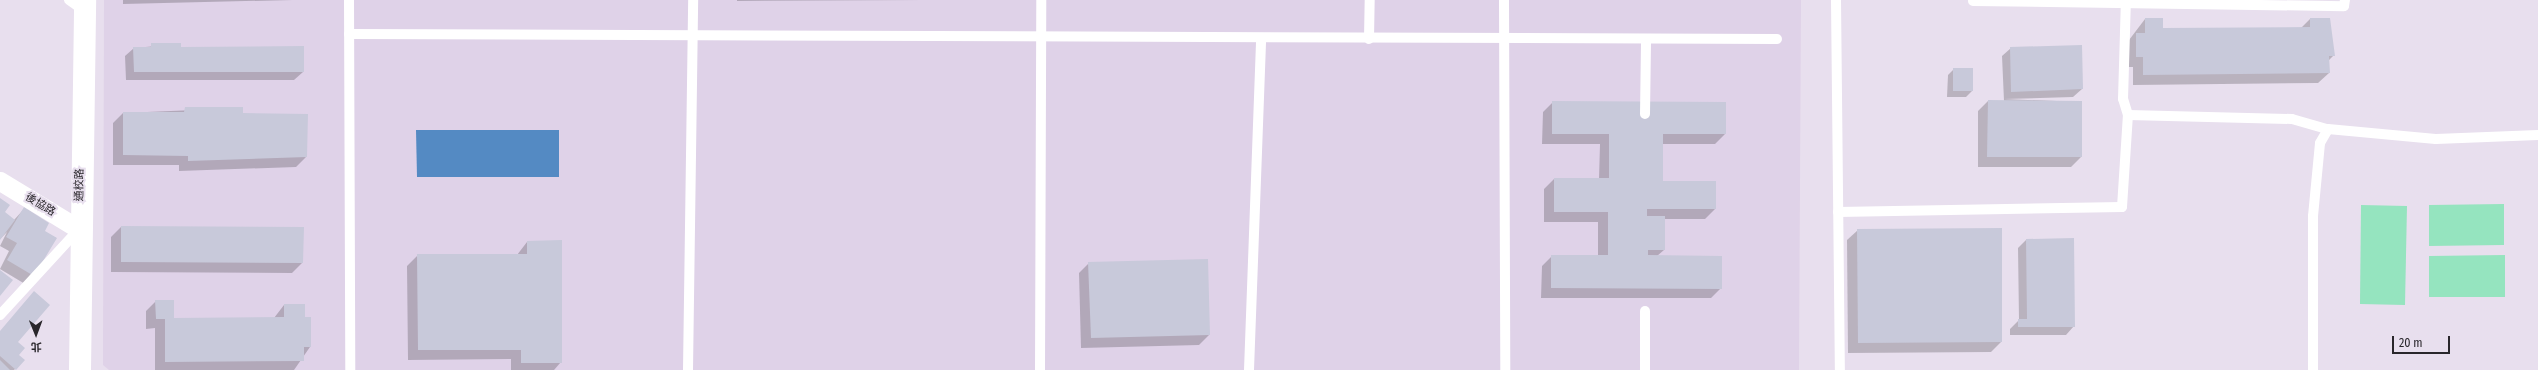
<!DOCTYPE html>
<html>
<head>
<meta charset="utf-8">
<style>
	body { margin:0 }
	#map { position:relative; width:2538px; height:370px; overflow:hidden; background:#e8dfee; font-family:"Fira Sans Condensed","Noto Sans TC",sans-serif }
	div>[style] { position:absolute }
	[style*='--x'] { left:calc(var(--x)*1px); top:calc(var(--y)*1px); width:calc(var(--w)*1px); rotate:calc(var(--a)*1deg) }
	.built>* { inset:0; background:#dfd2e8 }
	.green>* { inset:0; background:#95e4bf }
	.water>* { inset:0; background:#548ac3 }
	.shadow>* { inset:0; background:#0003 }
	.building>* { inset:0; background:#c8c9da }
	.service>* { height:10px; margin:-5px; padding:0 5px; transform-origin:5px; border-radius:5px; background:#fff }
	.minor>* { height:19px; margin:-9.5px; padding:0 9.5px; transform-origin:9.5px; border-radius:9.5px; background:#fff }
	.tertiary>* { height:22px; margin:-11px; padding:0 11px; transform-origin:11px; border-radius:11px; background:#fff }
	span { translate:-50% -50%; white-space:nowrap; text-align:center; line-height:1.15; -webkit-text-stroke:4px #e8dfee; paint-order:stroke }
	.street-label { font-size:11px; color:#29262b }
	.north { position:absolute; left:16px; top:314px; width:40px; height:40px; -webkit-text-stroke:3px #e8dfee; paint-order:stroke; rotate:179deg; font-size:11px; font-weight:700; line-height:16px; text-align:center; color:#29262b }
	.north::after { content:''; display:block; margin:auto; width:14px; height:18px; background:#29262b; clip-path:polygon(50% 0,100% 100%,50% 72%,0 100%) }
	.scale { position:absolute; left:2392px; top:336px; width:58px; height:18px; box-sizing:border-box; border:2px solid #29262b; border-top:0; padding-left:5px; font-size:12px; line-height:14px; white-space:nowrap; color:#29262b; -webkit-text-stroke:3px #e8dfee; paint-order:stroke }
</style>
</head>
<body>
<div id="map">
	<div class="built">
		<i style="clip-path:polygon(104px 0,1801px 0,1799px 370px,109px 370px,103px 365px)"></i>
	</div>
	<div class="green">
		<i style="clip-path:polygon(2504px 204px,2504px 245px,2429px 246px,2429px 205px)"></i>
		<i style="clip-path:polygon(2361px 205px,2407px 206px,2405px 305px,2360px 304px)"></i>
		<i style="clip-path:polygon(2505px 255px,2505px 297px,2429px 297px,2429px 256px)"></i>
	</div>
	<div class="water">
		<i style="clip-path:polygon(416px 130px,559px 130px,559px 177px,417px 177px)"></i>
	</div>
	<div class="shadow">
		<i style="clip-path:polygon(123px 0,293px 0,123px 4px)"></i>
		<i style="clip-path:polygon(737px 0,925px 0,737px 1px)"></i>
		<i style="clip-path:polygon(2145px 19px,2162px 29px,2301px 28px,2310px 19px,2334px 55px,2328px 61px,2329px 73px,2318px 83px,2133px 85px,2133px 67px,2126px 67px,2126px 44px)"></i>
		<i style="clip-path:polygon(180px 44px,180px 48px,303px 72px,294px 80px,126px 80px,125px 56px,134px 48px)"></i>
		<i style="clip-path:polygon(2011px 48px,2082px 89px,2073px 97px,2004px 99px,2081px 102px,2081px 157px,2071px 167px,1978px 167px,1978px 111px,1988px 101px,2004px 101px,2002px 56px)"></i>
		<i style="clip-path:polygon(1954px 69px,1972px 91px,1966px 97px,1947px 97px,1948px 75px)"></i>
		<i style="clip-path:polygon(1553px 102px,1725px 134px,1715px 144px,1662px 144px,1662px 182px,1715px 209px,1705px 219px,1664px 219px,1664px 250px,1657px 256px,1721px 288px,1711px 298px,1541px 298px,1542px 266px,1552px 256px,1598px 256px,1598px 222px,1544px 222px,1544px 189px,1554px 179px,1599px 179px,1600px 144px,1542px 144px,1543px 112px)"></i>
		<i style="clip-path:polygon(242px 108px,242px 114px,306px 157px,296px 167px,179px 171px,179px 165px,113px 165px,113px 123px,123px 113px)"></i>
		<i style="clip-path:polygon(0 199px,3px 213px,14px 220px,24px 209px,43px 231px,56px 238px,25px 284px,0 269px,9px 251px,0 246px,7px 232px,0 239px)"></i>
		<i style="clip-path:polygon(121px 227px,303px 228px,302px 263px,292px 273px,111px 272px,111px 237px)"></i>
		<i style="clip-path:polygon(1858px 230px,2001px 342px,1991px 352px,1848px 353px,1847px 240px)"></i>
		<i style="clip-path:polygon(2026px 240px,2074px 326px,2066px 335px,2010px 335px,2010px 329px,2019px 320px,2018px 248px)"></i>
		<i style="clip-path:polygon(527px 242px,561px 362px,554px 370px,511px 370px,511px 359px,408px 360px,407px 266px,418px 255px,517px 255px)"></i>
		<i style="clip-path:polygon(1089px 263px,1209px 335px,1199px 345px,1081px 348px,1079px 273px)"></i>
		<i style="clip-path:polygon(156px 301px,173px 319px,274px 318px,284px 305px,304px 305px,304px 318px,310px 318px,310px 347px,294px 370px,155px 370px,155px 328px,146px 329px,146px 311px)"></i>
		<i style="clip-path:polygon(0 332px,16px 342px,18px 355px,23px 360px,14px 370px,0 370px)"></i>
	</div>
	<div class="building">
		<i style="clip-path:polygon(2145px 18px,2163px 18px,2163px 28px,2310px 27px,2310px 18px,2330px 18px,2335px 56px,2329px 56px,2330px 73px,2143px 75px,2143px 57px,2136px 57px,2136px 33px,2145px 33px)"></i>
		<i style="clip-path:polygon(151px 43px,181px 43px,181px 47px,304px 46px,304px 72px,134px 72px,133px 47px,151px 47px)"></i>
		<i style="clip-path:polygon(2082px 45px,2083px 89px,2011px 92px,2010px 47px)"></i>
		<i style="clip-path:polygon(1953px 68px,1973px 68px,1973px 91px,1953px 91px)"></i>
		<i style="clip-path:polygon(1988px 100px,2082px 101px,2082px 157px,1987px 157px)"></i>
		<i style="clip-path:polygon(1552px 101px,1726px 102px,1726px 134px,1663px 134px,1663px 181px,1716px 181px,1716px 209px,1647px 209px,1647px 216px,1665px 216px,1665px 250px,1648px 250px,1648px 255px,1722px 256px,1722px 289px,1551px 288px,1551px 255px,1608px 255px,1608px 212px,1554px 212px,1554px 178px,1609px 178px,1609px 134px,1552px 134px)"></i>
		<i style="clip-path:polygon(185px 107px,243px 107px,243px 113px,308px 114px,307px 157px,188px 161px,188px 156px,123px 155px,123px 112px,184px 112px)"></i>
		<i style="clip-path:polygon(0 198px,10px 205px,5px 212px,15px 220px,0 240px)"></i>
		<i style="clip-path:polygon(24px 207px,49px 223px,45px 231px,57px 238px,34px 276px,7px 260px,17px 243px,6px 237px)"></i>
		<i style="clip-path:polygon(121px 226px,304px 227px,303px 263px,121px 262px)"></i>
		<i style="clip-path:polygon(2002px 228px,2002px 342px,1858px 343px,1857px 229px)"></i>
		<i style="clip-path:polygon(2074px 238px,2075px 327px,2018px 327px,2018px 319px,2027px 319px,2026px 239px)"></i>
		<i style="clip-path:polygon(562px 240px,562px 363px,521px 363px,521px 350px,418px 350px,417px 254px,527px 254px,527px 241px)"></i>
		<i style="clip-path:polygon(1208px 259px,1210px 335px,1091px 338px,1088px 262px)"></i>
		<i style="clip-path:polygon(0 270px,13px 280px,0 296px)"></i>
		<i style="clip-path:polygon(34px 291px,50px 305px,18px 342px,25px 348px,19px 355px,25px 360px,16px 370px,0 356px,0 331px)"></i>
		<i style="clip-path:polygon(155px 300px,174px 300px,174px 318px,284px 317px,284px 304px,305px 304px,305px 317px,311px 317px,311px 347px,304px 347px,304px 361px,165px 362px,165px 319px,156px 319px)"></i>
		<i style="clip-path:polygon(0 360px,10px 370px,0 370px)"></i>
	</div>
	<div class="service">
		<i style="--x:69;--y:0;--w:19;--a:35"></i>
		<i style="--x:349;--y:0;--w:370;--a:89.8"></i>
		<i style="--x:1504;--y:0;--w:370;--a:89.8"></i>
		<i style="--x:1836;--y:0;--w:370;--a:89.4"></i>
		<i style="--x:1973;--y:1;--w:371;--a:0.8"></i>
		<i style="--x:2344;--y:6;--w:6;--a:-81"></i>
		<i style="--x:349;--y:34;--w:1428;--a:0.2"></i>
		<i style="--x:1369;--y:39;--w:39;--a:-89"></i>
		<i style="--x:1645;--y:114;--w:75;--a:-89.2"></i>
		<i style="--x:2128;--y:115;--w:164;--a:1.4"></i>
		<i style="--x:2292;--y:119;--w:37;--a:16"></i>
		<i style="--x:2328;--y:129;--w:108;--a:5.3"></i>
		<i style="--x:2436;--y:139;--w:102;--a:-2.2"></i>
		<i style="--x:1838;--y:212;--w:284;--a:-1"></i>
		<i style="--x:2122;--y:207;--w:92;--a:-86.3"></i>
		<i style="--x:2128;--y:115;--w:17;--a:-107"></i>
		<i style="--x:2123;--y:99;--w:99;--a:-88.3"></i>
		<i style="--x:0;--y:315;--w:117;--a:-47.4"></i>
		<i style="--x:688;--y:370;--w:370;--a:-89.2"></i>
		<i style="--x:1040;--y:370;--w:370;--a:-89.8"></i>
		<i style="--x:1249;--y:370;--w:331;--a:-87.9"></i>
		<i style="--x:1645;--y:370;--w:59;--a:-90"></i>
		<i style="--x:2313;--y:370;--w:154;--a:-90"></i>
		<i style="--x:2313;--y:216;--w:73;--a:-84.5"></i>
		<i style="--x:2320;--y:143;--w:16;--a:-60"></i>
	</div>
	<div class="minor">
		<i style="--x:0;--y:181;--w:92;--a:31.3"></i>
	</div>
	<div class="tertiary">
		<i style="--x:80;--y:370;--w:370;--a:-89.2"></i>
	</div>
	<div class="street-label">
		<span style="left:80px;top:185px;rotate:-89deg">通校路</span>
		<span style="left:40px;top:205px;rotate:31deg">後協路</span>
	</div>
	<div class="north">北</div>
	<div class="scale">20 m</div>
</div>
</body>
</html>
